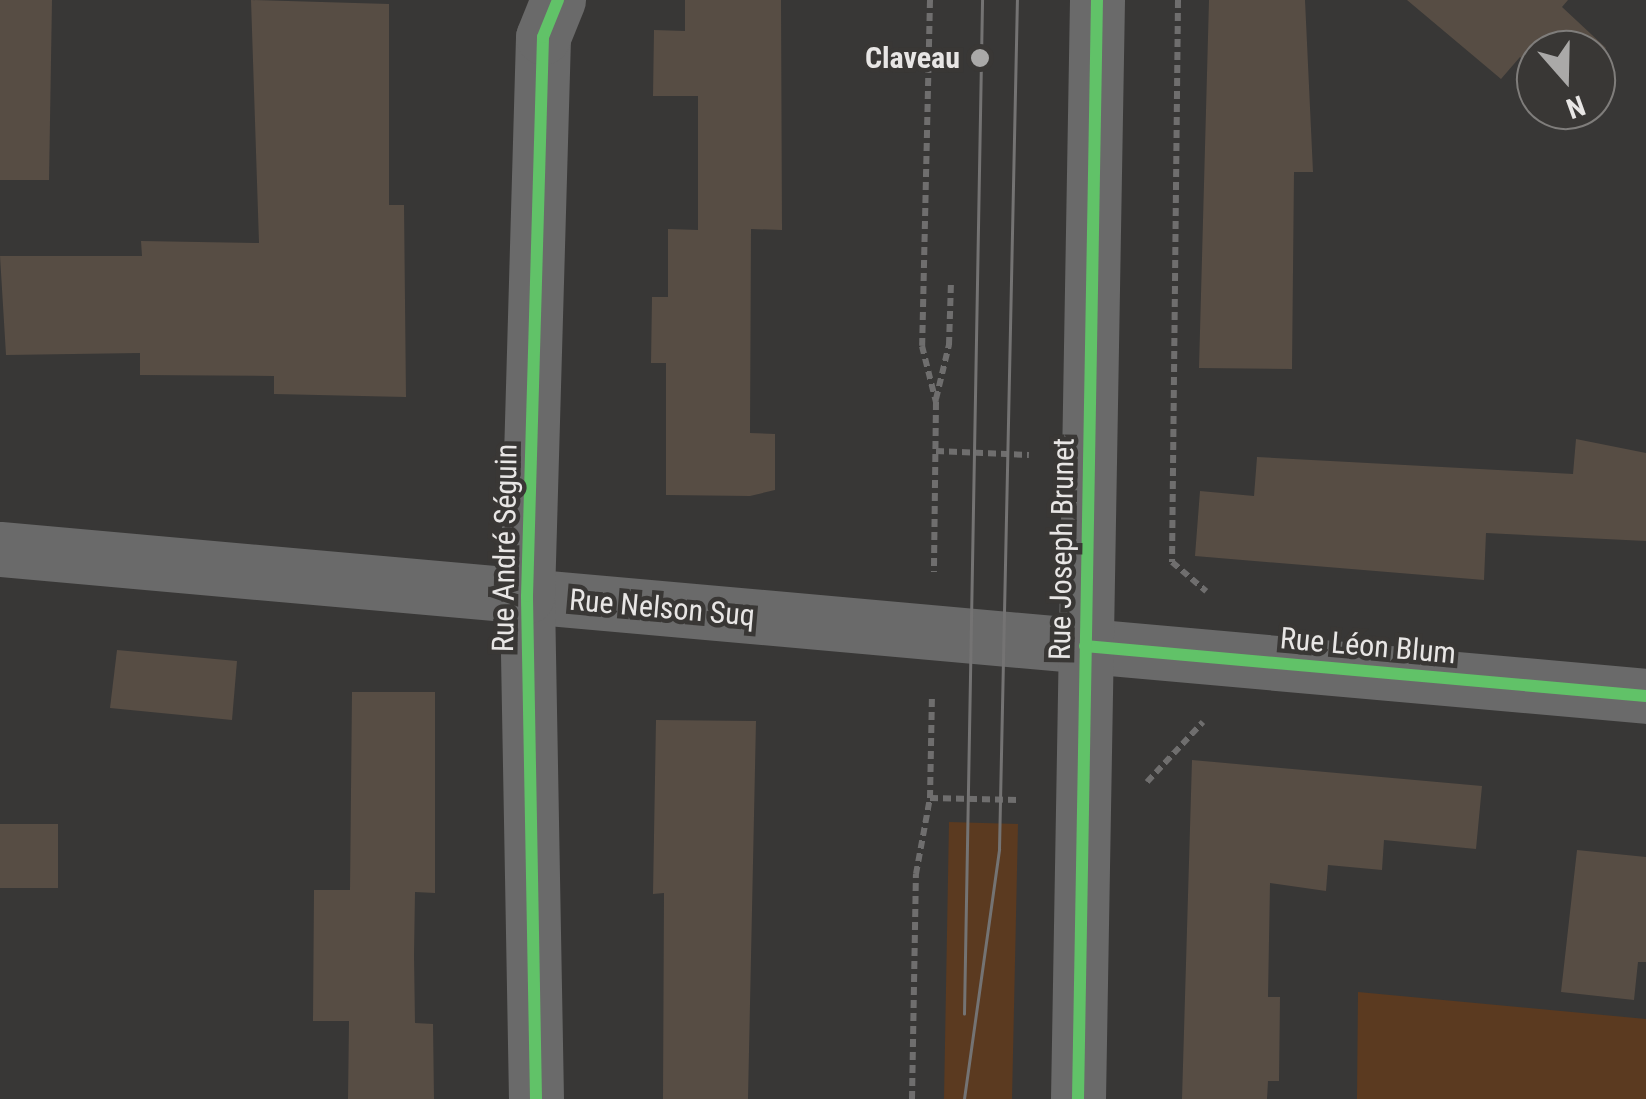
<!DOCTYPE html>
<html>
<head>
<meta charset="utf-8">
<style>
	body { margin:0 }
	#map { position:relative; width:1646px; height:1099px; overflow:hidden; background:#383736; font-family:"Roboto Condensed",sans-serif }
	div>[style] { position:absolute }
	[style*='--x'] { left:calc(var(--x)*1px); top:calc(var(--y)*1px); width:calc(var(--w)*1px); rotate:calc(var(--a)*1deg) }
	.green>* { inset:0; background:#5b3a20 }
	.building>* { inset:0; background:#574d44 }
	.path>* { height:6px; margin-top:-3px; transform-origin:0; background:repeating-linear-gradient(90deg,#6f6e6e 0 8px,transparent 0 13px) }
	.minor>* { height:55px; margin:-27.5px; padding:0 27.5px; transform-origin:27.5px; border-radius:27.5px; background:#6a6a6a }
	.tram>* { height:2.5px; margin:-1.25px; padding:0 1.25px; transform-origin:1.25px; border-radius:1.25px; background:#747373 }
	.cycleway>* { height:12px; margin:-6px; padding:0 6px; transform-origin:6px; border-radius:6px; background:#61c268 }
	.dots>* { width:28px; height:28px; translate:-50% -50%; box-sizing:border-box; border:5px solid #393735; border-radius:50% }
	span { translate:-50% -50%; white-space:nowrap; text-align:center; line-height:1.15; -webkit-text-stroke:9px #393735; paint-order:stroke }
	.poi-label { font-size:30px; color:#e8e6e5; font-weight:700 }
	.right { translate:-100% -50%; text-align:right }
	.street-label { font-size:30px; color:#e8e6e5 }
	.north { position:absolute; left:1516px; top:30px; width:100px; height:100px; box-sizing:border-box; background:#393735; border:2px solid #7f7d7b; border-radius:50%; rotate:160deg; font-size:28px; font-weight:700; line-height:40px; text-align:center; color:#e8e6e5 }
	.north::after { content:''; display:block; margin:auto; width:35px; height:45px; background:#aaa9a8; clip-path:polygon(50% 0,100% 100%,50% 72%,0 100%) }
</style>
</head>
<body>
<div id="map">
	<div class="green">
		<i style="clip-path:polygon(949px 822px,1018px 824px,1012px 1099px,944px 1099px)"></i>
		<i style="clip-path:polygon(1358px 992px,1646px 1019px,1646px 1099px,1357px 1099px)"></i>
	</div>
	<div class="building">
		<i style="clip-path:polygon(0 0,52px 0,49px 180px,0 180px)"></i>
		<i style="clip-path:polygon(251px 0,389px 4px,389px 205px,404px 205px,406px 397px,274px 394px,274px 376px,140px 375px,140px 353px,6px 355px,0 256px,142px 256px,141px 241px,259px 243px)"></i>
		<i style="clip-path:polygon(685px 0,781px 0,782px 230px,751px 229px,750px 433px,775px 434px,775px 490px,750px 496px,666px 495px,666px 363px,651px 363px,652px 297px,668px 297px,668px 229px,698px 230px,698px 96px,653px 96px,654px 30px,685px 31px)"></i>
		<i style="clip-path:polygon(1209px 0,1305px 0,1313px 172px,1294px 172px,1292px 369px,1199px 368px)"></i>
		<i style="clip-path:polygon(1407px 0,1568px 0,1562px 7px,1606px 48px,1596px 60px,1596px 50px,1536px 50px,1536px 71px,1520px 57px,1501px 79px)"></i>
		<i style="clip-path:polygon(1576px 439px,1646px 453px,1646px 541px,1486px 533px,1484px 580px,1195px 556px,1200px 491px,1254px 496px,1257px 457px,1573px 474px)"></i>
		<i style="clip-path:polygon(117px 650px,237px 661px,232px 720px,110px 708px)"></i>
		<i style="clip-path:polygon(352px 692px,435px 692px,435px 893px,415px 892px,414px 955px,415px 1023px,433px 1024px,434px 1099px,348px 1099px,349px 1021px,313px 1021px,314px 890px,350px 890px)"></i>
		<i style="clip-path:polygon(656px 720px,756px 721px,748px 1099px,663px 1099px,664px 893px,653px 894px)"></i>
		<i style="clip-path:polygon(1192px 760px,1482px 786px,1476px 849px,1384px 840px,1382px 870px,1328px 865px,1326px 891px,1270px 883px,1268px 997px,1280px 997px,1279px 1081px,1268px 1081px,1267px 1099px,1182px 1099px)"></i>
		<i style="clip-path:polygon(0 824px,58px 824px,58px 888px,0 888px)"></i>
		<i style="clip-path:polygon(1577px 850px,1646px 857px,1646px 962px,1638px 962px,1634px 1000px,1561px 992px)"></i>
	</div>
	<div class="path">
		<i style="--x:930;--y:0;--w:346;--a:91.3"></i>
		<i style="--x:922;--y:346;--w:58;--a:76"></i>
		<i style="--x:936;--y:402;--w:170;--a:90.7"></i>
		<i style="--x:1178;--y:0;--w:562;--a:90.61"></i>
		<i style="--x:1172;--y:562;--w:45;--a:40.5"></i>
		<i style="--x:936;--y:399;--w:56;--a:-76.5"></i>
		<i style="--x:949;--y:345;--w:63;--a:-88.2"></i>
		<i style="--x:936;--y:451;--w:93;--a:2.5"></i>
		<i style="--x:1147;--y:782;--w:82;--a:-47"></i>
		<i style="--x:930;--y:798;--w:89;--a:1.3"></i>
		<i style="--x:912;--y:1099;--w:225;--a:-89"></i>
		<i style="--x:916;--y:874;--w:77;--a:-79.6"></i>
		<i style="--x:930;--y:798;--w:103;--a:-88.9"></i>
	</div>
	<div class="minor">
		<i style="--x:0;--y:549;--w:1653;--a:5.1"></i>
		<i style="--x:536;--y:1099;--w:503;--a:-91.03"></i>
		<i style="--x:527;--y:596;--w:559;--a:-88.36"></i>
		<i style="--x:543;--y:37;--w:40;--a:-68"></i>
		<i style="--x:1078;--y:1099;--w:1099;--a:-89.01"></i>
	</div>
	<div class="tram">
		<i style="--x:964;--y:1014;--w:1014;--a:-88.98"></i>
		<i style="--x:964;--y:1099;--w:252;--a:-82"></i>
		<i style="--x:999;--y:849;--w:849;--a:-88.79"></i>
	</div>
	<div class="cycleway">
		<i style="--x:1085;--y:646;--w:563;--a:5.09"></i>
		<i style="--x:536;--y:1099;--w:503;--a:-91.03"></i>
		<i style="--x:527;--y:596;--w:559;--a:-88.36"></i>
		<i style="--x:543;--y:37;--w:40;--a:-68"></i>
		<i style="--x:1078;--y:1099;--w:1099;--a:-89.01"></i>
	</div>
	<div class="dots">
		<i style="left:980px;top:58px;background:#aaa9a8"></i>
	</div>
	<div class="poi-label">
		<span class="right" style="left:960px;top:58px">Claveau</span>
	</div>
	<div class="street-label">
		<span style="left:505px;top:548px;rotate:-89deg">Rue André Séguin</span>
		<span style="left:1062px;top:549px;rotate:-89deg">Rue Joseph Brunet</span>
		<span style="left:662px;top:608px;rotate:5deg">Rue Nelson Suq</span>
		<span style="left:1368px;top:646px;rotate:5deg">Rue Léon Blum</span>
	</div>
	<div class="north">N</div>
</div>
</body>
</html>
